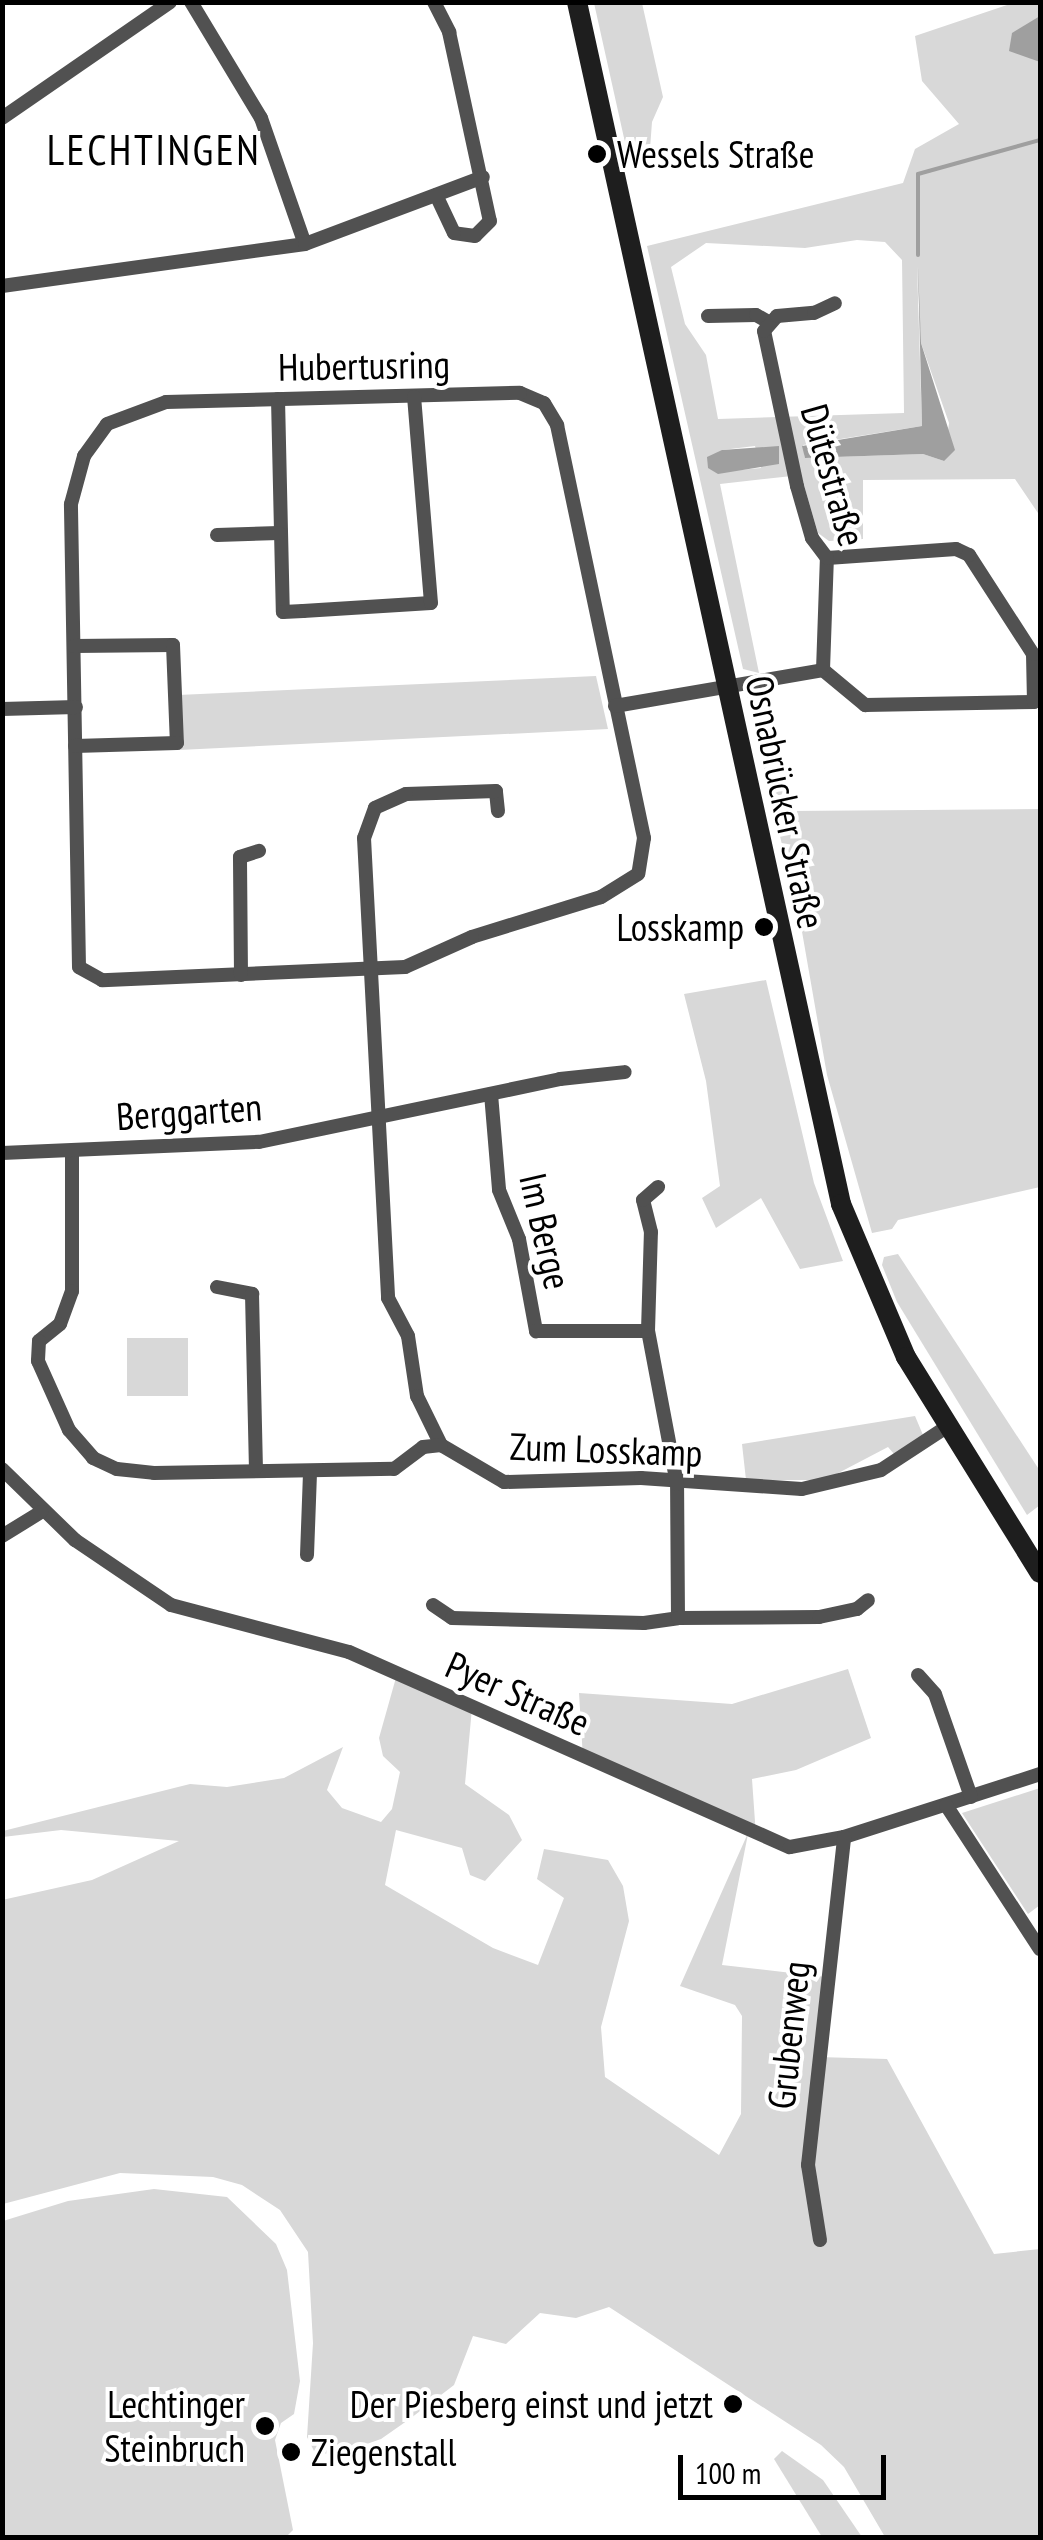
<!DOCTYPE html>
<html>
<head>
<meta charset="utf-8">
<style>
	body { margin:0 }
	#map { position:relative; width:1043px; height:2540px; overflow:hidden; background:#fff; font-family:"PT Sans Narrow",sans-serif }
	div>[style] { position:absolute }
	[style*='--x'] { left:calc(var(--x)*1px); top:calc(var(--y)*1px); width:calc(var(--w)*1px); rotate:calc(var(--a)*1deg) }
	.green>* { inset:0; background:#d8d8d8 }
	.water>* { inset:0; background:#9f9f9f }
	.stream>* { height:4px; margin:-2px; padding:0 2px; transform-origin:2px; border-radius:2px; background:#9f9f9f }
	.street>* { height:14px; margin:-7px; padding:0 7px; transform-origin:7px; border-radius:7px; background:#515151 }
	.secondary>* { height:20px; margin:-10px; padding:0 10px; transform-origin:10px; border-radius:10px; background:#1e1e1e }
	.dots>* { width:28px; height:28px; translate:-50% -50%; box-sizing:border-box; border:5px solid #fff; border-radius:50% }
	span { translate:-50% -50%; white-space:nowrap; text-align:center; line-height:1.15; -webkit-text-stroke:8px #fff; paint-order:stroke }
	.poi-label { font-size:38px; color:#000 }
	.left { translate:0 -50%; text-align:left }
	.right { translate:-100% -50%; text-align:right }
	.street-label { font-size:38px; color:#000 }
	.quarter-label { font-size:42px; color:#000; letter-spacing:2.5px }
	.frame { position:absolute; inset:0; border:5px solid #000; pointer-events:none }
	.scale { position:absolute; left:678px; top:2455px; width:208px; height:45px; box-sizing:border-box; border:5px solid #000; border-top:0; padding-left:12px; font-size:30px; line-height:35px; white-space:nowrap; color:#000; -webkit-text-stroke:8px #fff; paint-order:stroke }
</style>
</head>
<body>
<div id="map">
	<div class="green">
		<i style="clip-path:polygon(594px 3px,642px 3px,663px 97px,652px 122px,649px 162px,630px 165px)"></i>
		<i style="clip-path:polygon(evenodd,1013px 3px,1040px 3px,1040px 516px,1015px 479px,863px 480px,863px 539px,829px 541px,818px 533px,801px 475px,720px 484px,759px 673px,743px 669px,647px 246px,903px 183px,915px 149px,959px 124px,922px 81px,915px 36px,1013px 3px,857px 240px,885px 242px,902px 260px,904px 413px,718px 419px,706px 355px,685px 324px,671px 267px,706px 243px,805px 248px,857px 240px,1013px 3px,917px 266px,921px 343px,949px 423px,944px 461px,923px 454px,805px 458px,803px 445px,922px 426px,917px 266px,1013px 3px,755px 446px,761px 468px,739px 470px,722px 450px,755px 446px)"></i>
		<i style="clip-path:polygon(596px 676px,608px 729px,179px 750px,178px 695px)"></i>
		<i style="clip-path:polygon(761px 688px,790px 811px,1040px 809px,1040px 1187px,898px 1220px,892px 1229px,872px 1233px,827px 1075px,801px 926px,747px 695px)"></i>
		<i style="clip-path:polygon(766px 980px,814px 1183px,843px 1261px,800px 1269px,761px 1198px,716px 1228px,702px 1198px,720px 1186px,706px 1081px,684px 994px)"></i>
		<i style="clip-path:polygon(898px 1254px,1040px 1471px,1040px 1505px,1027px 1515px,897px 1302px,882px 1265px,884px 1257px)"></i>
		<i style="clip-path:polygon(127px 1338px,188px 1338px,188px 1396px,127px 1396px)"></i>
		<i style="clip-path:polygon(915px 1416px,923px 1435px,894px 1454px,888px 1447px,825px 1480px,746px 1480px,742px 1444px)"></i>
		<i style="clip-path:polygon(848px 1669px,871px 1738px,796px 1770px,752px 1779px,756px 1836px,748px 1834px,722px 1965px,826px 1977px,818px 2057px,887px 2059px,994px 2254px,1040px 2249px,1040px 2537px,885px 2537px,844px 2467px,821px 2445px,609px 2307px,576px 2318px,540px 2313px,506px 2344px,473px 2336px,454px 2385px,411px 2418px,381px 2439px,338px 2454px,315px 2453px,307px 2437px,313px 2343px,308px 2252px,280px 2210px,242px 2185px,213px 2177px,120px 2173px,3px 2204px,2px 1900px,92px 1880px,179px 1841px,61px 1830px,3px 1837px,3px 1831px,190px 1784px,227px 1787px,284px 1778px,343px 1747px,327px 1790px,342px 1808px,381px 1822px,392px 1809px,400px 1772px,383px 1756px,379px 1738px,397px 1674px,472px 1708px,465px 1784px,509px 1815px,522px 1840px,485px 1881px,470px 1875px,462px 1848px,396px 1830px,385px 1885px,493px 1948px,538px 1965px,564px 1898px,537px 1879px,544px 1849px,608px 1860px,623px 1886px,629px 1921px,601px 2027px,605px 2077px,719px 2155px,741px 2114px,742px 2016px,735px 2005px,680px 1986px,748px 1833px,583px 1758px,579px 1693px,732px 1704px)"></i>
		<i style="clip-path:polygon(1040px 1788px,1040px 1905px,1028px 1914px,962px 1813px)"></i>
		<i style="clip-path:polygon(154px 2189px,227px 2197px,276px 2244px,287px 2270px,300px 2381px,294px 2414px,281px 2423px,275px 2440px,293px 2530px,285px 2538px,3px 2537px,3px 2221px,68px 2201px)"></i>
		<i style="clip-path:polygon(782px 2451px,823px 2480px,862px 2537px,822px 2537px,774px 2459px)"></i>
	</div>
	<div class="water">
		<i style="clip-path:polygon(1040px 16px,1040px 62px,1009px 51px,1012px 33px)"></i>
		<i style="clip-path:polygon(918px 266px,921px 343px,955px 450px,944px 461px,923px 454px,805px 458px,802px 446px,922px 426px)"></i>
		<i style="clip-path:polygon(779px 446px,779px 464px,718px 474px,708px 468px,707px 457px,722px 450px)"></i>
	</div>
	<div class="stream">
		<i style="--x:918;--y:255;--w:81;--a:-90"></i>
		<i style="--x:918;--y:174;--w:127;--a:-15.6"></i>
	</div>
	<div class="street">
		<i style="--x:191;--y:2;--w:135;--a:58.9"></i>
		<i style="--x:261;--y:118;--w:133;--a:70.8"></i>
		<i style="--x:434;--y:2;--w:34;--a:63"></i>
		<i style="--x:449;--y:32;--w:193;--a:77.8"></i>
		<i style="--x:490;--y:221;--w:21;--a:135"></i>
		<i style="--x:475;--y:236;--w:21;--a:-172"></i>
		<i style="--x:454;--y:233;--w:42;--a:-115.3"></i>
		<i style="--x:2;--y:118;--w:204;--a:-34.6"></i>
		<i style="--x:2;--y:286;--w:306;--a:-7.9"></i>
		<i style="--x:305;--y:244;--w:190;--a:-20.6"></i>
		<i style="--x:708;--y:316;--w:48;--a:-1.2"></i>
		<i style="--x:756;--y:315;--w:13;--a:29"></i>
		<i style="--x:520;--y:393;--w:26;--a:23"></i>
		<i style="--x:544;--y:403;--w:26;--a:59"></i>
		<i style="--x:557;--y:425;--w:422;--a:78.1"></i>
		<i style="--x:644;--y:838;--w:36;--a:99"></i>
		<i style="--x:638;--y:874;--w:44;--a:148.1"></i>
		<i style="--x:601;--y:897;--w:135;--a:162.8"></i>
		<i style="--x:472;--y:937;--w:73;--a:155.9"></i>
		<i style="--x:405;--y:967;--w:303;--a:177.5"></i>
		<i style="--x:102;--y:980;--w:26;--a:-151"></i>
		<i style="--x:79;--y:967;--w:463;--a:-91"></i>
		<i style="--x:71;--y:504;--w:50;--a:-74.8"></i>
		<i style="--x:84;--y:456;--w:39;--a:-54"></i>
		<i style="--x:107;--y:424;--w:63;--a:-20.4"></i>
		<i style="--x:166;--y:402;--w:354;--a:-1.5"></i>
		<i style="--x:278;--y:399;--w:213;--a:88.7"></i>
		<i style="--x:283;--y:612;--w:20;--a:-3"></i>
		<i style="--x:303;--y:611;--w:128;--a:-3.6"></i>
		<i style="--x:431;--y:603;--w:207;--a:-94.7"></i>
		<i style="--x:217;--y:535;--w:62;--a:-1.8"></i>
		<i style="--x:74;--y:646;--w:99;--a:-0.6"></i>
		<i style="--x:173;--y:645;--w:98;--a:87.7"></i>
		<i style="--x:177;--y:743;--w:102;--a:178.3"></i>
		<i style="--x:823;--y:670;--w:55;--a:39.8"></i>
		<i style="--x:865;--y:705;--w:169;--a:-1"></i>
		<i style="--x:1034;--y:702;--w:48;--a:-91.2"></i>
		<i style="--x:1033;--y:654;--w:118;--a:-122.9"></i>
		<i style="--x:969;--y:555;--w:14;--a:-155"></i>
		<i style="--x:956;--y:549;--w:129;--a:176"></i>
		<i style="--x:615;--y:706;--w:211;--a:-9.8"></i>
		<i style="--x:823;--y:670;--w:112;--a:-88"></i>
		<i style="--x:827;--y:558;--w:25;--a:-127"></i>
		<i style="--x:812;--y:538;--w:54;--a:-106.1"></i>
		<i style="--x:797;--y:486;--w:158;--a:-102"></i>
		<i style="--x:764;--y:331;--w:20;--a:-49"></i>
		<i style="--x:777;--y:316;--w:37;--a:-5"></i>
		<i style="--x:814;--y:313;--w:23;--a:-25"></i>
		<i style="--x:2;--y:709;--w:74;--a:-1.5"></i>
		<i style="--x:498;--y:811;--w:20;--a:-96"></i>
		<i style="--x:496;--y:791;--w:90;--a:178.1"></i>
		<i style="--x:406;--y:794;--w:34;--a:156"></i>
		<i style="--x:375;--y:808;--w:32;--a:110"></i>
		<i style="--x:364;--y:838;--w:461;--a:87"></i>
		<i style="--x:388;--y:1298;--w:43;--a:62.2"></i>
		<i style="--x:408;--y:1336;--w:61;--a:81.5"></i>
		<i style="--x:417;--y:1396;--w:55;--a:63.9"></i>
		<i style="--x:441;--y:1445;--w:73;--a:30.4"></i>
		<i style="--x:504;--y:1482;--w:137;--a:-1.7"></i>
		<i style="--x:641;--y:1478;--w:161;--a:3.9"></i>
		<i style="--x:802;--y:1489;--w:81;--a:-13.5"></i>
		<i style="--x:881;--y:1470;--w:80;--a:-33.3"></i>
		<i style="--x:241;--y:975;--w:118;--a:-90.5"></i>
		<i style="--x:240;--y:857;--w:20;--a:-18"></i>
		<i style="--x:491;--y:1094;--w:96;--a:85.2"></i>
		<i style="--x:499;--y:1190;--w:53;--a:67.8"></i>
		<i style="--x:519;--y:1239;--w:94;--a:79.5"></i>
		<i style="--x:536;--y:1331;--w:112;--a:0"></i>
		<i style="--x:72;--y:1152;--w:139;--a:90"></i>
		<i style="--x:72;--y:1291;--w:35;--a:110"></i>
		<i style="--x:60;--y:1324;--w:27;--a:141"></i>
		<i style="--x:39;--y:1341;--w:20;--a:93"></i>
		<i style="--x:38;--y:1361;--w:76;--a:65.8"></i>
		<i style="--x:69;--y:1430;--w:37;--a:49"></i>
		<i style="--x:93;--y:1458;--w:26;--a:25"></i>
		<i style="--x:117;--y:1469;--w:37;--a:6"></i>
		<i style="--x:154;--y:1473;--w:240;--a:-1"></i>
		<i style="--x:394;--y:1469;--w:36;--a:-37"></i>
		<i style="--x:423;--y:1447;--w:18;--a:-6"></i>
		<i style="--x:2;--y:1153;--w:257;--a:-2.5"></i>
		<i style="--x:259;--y:1142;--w:308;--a:-11.8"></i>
		<i style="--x:560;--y:1079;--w:65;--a:-6.1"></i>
		<i style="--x:217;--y:1287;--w:36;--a:11"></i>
		<i style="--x:252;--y:1294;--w:174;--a:88.7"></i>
		<i style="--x:2;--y:1469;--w:102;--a:44.2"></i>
		<i style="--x:75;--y:1540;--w:116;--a:34.1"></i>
		<i style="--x:171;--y:1605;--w:184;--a:14.8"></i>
		<i style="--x:349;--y:1652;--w:482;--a:23.9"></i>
		<i style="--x:790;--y:1847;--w:55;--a:-10.5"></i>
		<i style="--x:844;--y:1837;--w:206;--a:-17.8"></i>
		<i style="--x:2;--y:1536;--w:46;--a:-31.6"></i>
		<i style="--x:307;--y:1555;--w:83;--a:-87.9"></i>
		<i style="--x:433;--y:1605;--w:23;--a:34"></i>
		<i style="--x:452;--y:1618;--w:192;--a:1.5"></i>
		<i style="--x:644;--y:1623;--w:34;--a:-8"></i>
		<i style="--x:678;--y:1618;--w:134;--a:-90.4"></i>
		<i style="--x:677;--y:1484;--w:156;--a:-100.7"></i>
		<i style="--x:648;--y:1331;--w:99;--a:-88.3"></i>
		<i style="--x:651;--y:1232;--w:33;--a:-104"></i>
		<i style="--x:643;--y:1200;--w:20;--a:-41"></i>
		<i style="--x:678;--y:1618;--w:141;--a:-0.4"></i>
		<i style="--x:819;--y:1617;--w:39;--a:-12"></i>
		<i style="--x:857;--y:1609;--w:14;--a:-39"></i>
		<i style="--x:918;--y:1675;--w:25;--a:48"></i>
		<i style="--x:935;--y:1694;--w:109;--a:70.7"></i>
		<i style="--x:946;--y:1805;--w:172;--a:56.9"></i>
		<i style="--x:820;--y:2240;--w:76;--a:-99.1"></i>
		<i style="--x:808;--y:2165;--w:330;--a:-83.7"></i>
	</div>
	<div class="secondary">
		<i style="--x:577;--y:2;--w:1231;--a:77.61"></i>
		<i style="--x:841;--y:1204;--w:166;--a:67"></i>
		<i style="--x:906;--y:1357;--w:254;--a:58.2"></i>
	</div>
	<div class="dots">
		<i style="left:597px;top:154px;background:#000"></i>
		<i style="left:764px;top:927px;background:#000"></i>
		<i style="left:733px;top:2404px;background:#000"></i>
		<i style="left:265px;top:2426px;background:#000"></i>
		<i style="left:291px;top:2452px;background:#000"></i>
	</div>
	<div class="poi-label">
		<span class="left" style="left:617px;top:154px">Wessels Straße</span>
		<span class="right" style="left:744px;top:927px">Losskamp</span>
		<span class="right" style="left:245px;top:2426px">Lechtinger<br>Steinbruch</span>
		<span class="right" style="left:713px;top:2404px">Der Piesberg einst und jetzt</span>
		<span class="left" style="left:311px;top:2452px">Ziegenstall</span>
	</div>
	<div class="street-label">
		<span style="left:364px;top:365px;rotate:-1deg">Hubertusring</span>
		<span style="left:834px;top:475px;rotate:74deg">Dütestraße</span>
		<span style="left:786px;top:802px;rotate:78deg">Osnabrücker Straße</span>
		<span style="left:189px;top:1111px;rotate:-4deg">Berggarten</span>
		<span style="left:546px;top:1231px;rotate:77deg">Im Berge</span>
		<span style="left:606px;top:1449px;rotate:2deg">Zum Losskamp</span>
		<span style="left:518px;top:1693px;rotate:24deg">Pyer Straße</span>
		<span style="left:788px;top:2035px;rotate:-84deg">Grubenweg</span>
	</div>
	<div class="quarter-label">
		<span style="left:154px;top:150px">LECHTINGEN</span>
	</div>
	<div class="frame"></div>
	<div class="scale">100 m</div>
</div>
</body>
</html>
